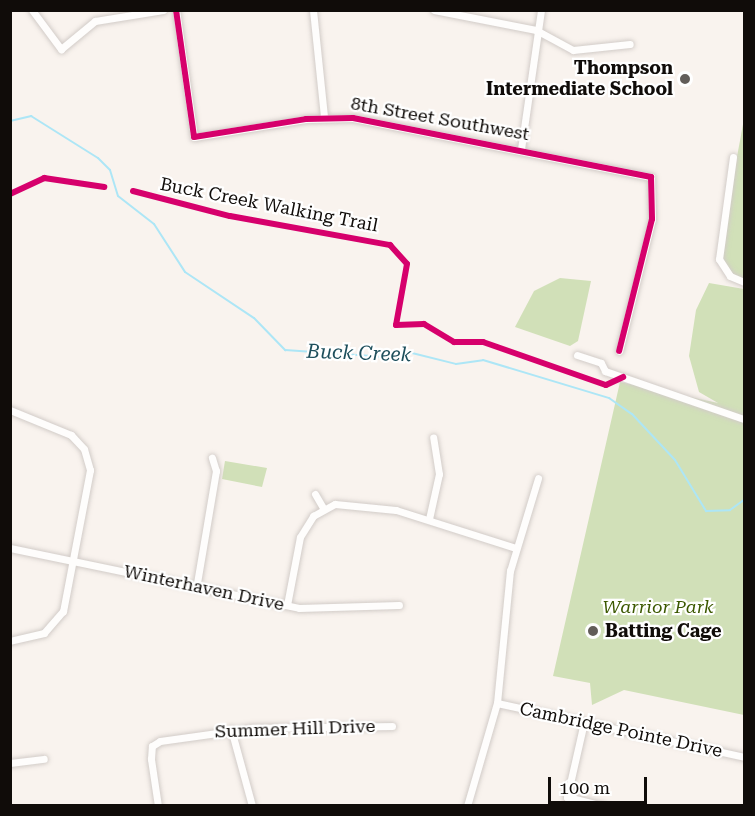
<!DOCTYPE html>
<html>
<head>
<meta charset="utf-8">
<style>
	body { margin:0 }
	#map { position:relative; width:755px; height:816px; overflow:hidden; background:#f9f3ee; font-family:"Roboto Serif",serif }
	div>[style] { position:absolute }
	[style*='--x'] { left:calc(var(--x)*1px); top:calc(var(--y)*1px); width:calc(var(--w)*1px); rotate:calc(var(--a)*1deg) }
	.green>* { inset:0; background:#d1e0b8 }
	.stream>* { height:2px; margin:-1px; padding:0 1px; transform-origin:1px; border-radius:1px; background:#ade6f6 }
	.roads { filter:drop-shadow(0 0 2px #d2ccc8) drop-shadow(0 0 2px #d2ccc8) }
	.street>* { height:7px; margin:-3.5px; padding:0 3.5px; transform-origin:3.5px; border-radius:3.5px; background:#fefdfc }
	.cycleway>* { height:6px; margin:-3px; padding:0 3px; transform-origin:3px; border-radius:3px; background:#d6006c }
	.dots>* { width:16px; height:16px; translate:-50% -50%; box-sizing:border-box; border:3px solid #fff; border-radius:50% }
	span { translate:-50% -50%; white-space:nowrap; text-align:center; line-height:1.15; -webkit-text-stroke:4.5px #fff; paint-order:stroke }
	.poi-label { font-size:18px; color:#100c09; font-weight:700 }
	.right { translate:-100% -50%; text-align:right }
	.left { translate:0 -50%; text-align:left }
	.street-label { font-size:18px; color:#100c09 }
	.park-label { font-size:18px; color:#3b5800; font-style:italic }
	.water-label { font-size:20px; color:#1e4f5c; font-style:italic }
	.frame { position:absolute; inset:0; border:12px solid #100c09; pointer-events:none }
	.scale { position:absolute; left:548px; top:777px; width:99px; height:27px; box-sizing:border-box; border:3px solid #100c09; border-top:0; padding-left:8px; font-size:18px; line-height:21px; white-space:nowrap; color:#100c09; -webkit-text-stroke:4px #fff; paint-order:stroke }
</style>
</head>
<body>
<div id="map">
	<div class="green">
		<i style="clip-path:polygon(744px 119px,744px 279px,730px 274px,722px 262px,721px 243px)"></i>
		<i style="clip-path:polygon(560px 278px,591px 281px,578px 341px,570px 346px,515px 327px,534px 291px)"></i>
		<i style="clip-path:polygon(709px 283px,744px 289px,744px 715px,624px 690px,592px 705px,590px 683px,553px 676px,620px 382px,718px 403px,699px 392px,689px 356px,696px 310px)"></i>
		<i style="clip-path:polygon(225px 461px,267px 468px,262px 487px,222px 479px)"></i>
	</div>
	<div class="stream">
		<i style="--x:10;--y:121;--w:22;--a:-13"></i>
		<i style="--x:31;--y:116;--w:79;--a:32.1"></i>
		<i style="--x:98;--y:158;--w:17;--a:45"></i>
		<i style="--x:110;--y:170;--w:27;--a:73"></i>
		<i style="--x:118;--y:196;--w:46;--a:37.9"></i>
		<i style="--x:154;--y:224;--w:57;--a:57.1"></i>
		<i style="--x:185;--y:272;--w:83;--a:33.7"></i>
		<i style="--x:254;--y:318;--w:45;--a:45.9"></i>
		<i style="--x:285;--y:350;--w:101;--a:4"></i>
		<i style="--x:386;--y:357;--w:26;--a:-9"></i>
		<i style="--x:412;--y:353;--w:45;--a:14"></i>
		<i style="--x:456;--y:364;--w:27;--a:-8"></i>
		<i style="--x:483;--y:360;--w:132;--a:16.8"></i>
		<i style="--x:609;--y:398;--w:28;--a:35"></i>
		<i style="--x:632;--y:414;--w:63;--a:46.9"></i>
		<i style="--x:675;--y:460;--w:60;--a:58.7"></i>
		<i style="--x:706;--y:511;--w:24;--a:-2"></i>
		<i style="--x:730;--y:510;--w:17;--a:-36"></i>
	</div>
	<div class="roads">
		<div class="street">
			<i style="--x:32;--y:10;--w:49;--a:53.4"></i>
			<i style="--x:61;--y:49;--w:44;--a:-39.5"></i>
			<i style="--x:95;--y:21;--w:69;--a:-9.2"></i>
			<i style="--x:176;--y:10;--w:128;--a:81.9"></i>
			<i style="--x:194;--y:137;--w:113;--a:-9.1"></i>
			<i style="--x:306;--y:119;--w:47;--a:-1.2"></i>
			<i style="--x:353;--y:118;--w:304;--a:11.2"></i>
			<i style="--x:651;--y:177;--w:42;--a:88.6"></i>
			<i style="--x:652;--y:219;--w:136;--a:104"></i>
			<i style="--x:313;--y:10;--w:108;--a:84.1"></i>
			<i style="--x:434;--y:10;--w:104;--a:11.1"></i>
			<i style="--x:536;--y:30;--w:42;--a:28.4"></i>
			<i style="--x:573;--y:50;--w:57;--a:-6"></i>
			<i style="--x:521;--y:149;--w:140;--a:-81.8"></i>
			<i style="--x:733;--y:157;--w:103;--a:97.8"></i>
			<i style="--x:719;--y:259;--w:20;--a:57"></i>
			<i style="--x:730;--y:276;--w:15;--a:23"></i>
			<i style="--x:577;--y:355;--w:25;--a:18"></i>
			<i style="--x:601;--y:363;--w:9;--a:63"></i>
			<i style="--x:605;--y:371;--w:147;--a:19.1"></i>
			<i style="--x:10;--y:410;--w:66;--a:22.3"></i>
			<i style="--x:71;--y:435;--w:19;--a:47"></i>
			<i style="--x:84;--y:449;--w:22;--a:74"></i>
			<i style="--x:90;--y:470;--w:144;--a:100.8"></i>
			<i style="--x:63;--y:611;--w:29;--a:131"></i>
			<i style="--x:44;--y:633;--w:35;--a:167"></i>
			<i style="--x:315;--y:494;--w:16;--a:60"></i>
			<i style="--x:429;--y:519;--w:46;--a:-77.5"></i>
			<i style="--x:439;--y:474;--w:37;--a:-99"></i>
			<i style="--x:10;--y:548;--w:295;--a:11.7"></i>
			<i style="--x:299;--y:608;--w:100;--a:-1.7"></i>
			<i style="--x:197;--y:583;--w:114;--a:-80.4"></i>
			<i style="--x:216;--y:471;--w:14;--a:-107"></i>
			<i style="--x:287;--y:605;--w:69;--a:-79.2"></i>
			<i style="--x:300;--y:537;--w:25;--a:-58"></i>
			<i style="--x:313;--y:516;--w:25;--a:-29"></i>
			<i style="--x:335;--y:504;--w:61;--a:5.6"></i>
			<i style="--x:396;--y:510;--w:126;--a:17.6"></i>
			<i style="--x:497;--y:703;--w:253;--a:12.3"></i>
			<i style="--x:584;--y:722;--w:77;--a:102.8"></i>
			<i style="--x:567;--y:797;--w:38;--a:14"></i>
			<i style="--x:231;--y:729;--w:80;--a:74.7"></i>
			<i style="--x:10;--y:763;--w:34;--a:-7"></i>
			<i style="--x:158;--y:806;--w:48;--a:-98.5"></i>
			<i style="--x:151;--y:759;--w:13;--a:-86"></i>
			<i style="--x:152;--y:746;--w:9;--a:-32"></i>
			<i style="--x:160;--y:741;--w:94;--a:-8"></i>
			<i style="--x:253;--y:728;--w:139;--a:-0.8"></i>
			<i style="--x:467;--y:806;--w:107;--a:-73.8"></i>
			<i style="--x:497;--y:703;--w:133;--a:-84.4"></i>
			<i style="--x:510;--y:571;--w:97;--a:-73.2"></i>
		</div>
	</div>
	<div class="cycleway">
		<i style="--x:176;--y:10;--w:128;--a:81.9"></i>
		<i style="--x:194;--y:137;--w:113;--a:-9.1"></i>
		<i style="--x:306;--y:119;--w:47;--a:-1.2"></i>
		<i style="--x:353;--y:118;--w:304;--a:11.2"></i>
		<i style="--x:651;--y:177;--w:42;--a:88.6"></i>
		<i style="--x:652;--y:219;--w:136;--a:104"></i>
		<i style="--x:133;--y:191;--w:100;--a:14.5"></i>
		<i style="--x:230;--y:216;--w:163;--a:10.3"></i>
		<i style="--x:390;--y:245;--w:25;--a:48"></i>
		<i style="--x:407;--y:264;--w:62;--a:100.2"></i>
		<i style="--x:396;--y:325;--w:28;--a:-2"></i>
		<i style="--x:424;--y:324;--w:35;--a:31"></i>
		<i style="--x:454;--y:342;--w:29;--a:0"></i>
		<i style="--x:483;--y:342;--w:130;--a:19.3"></i>
		<i style="--x:606;--y:385;--w:19;--a:-25"></i>
		<i style="--x:10;--y:194;--w:38;--a:-25"></i>
		<i style="--x:44;--y:178;--w:61;--a:8.5"></i>
	</div>
	<div class="dots">
		<i style="left:685px;top:79px;background:#625d59"></i>
		<i style="left:593px;top:631px;background:#625d59"></i>
	</div>
	<div class="poi-label">
		<span class="right" style="left:673px;top:79px">Thompson<br>Intermediate School</span>
		<span class="left" style="left:605px;top:631px">Batting Cage</span>
	</div>
	<div class="street-label">
		<span style="left:440px;top:119px;rotate:10deg">8th Street Southwest</span>
		<span style="left:269px;top:205px;rotate:11deg">Buck Creek Walking Trail</span>
		<span style="left:204px;top:588px;rotate:12deg">Winterhaven Drive</span>
		<span style="left:295px;top:729px;rotate:-2deg">Summer Hill Drive</span>
		<span style="left:621px;top:730px;rotate:12deg">Cambridge Pointe Drive</span>
	</div>
	<div class="park-label">
		<span style="left:658px;top:607px">Warrior Park</span>
	</div>
	<div class="water-label">
		<span style="left:359px;top:353px;rotate:2deg">Buck Creek</span>
	</div>
	<div class="frame"></div>
	<div class="scale">100 m</div>
</div>
</body>
</html>
